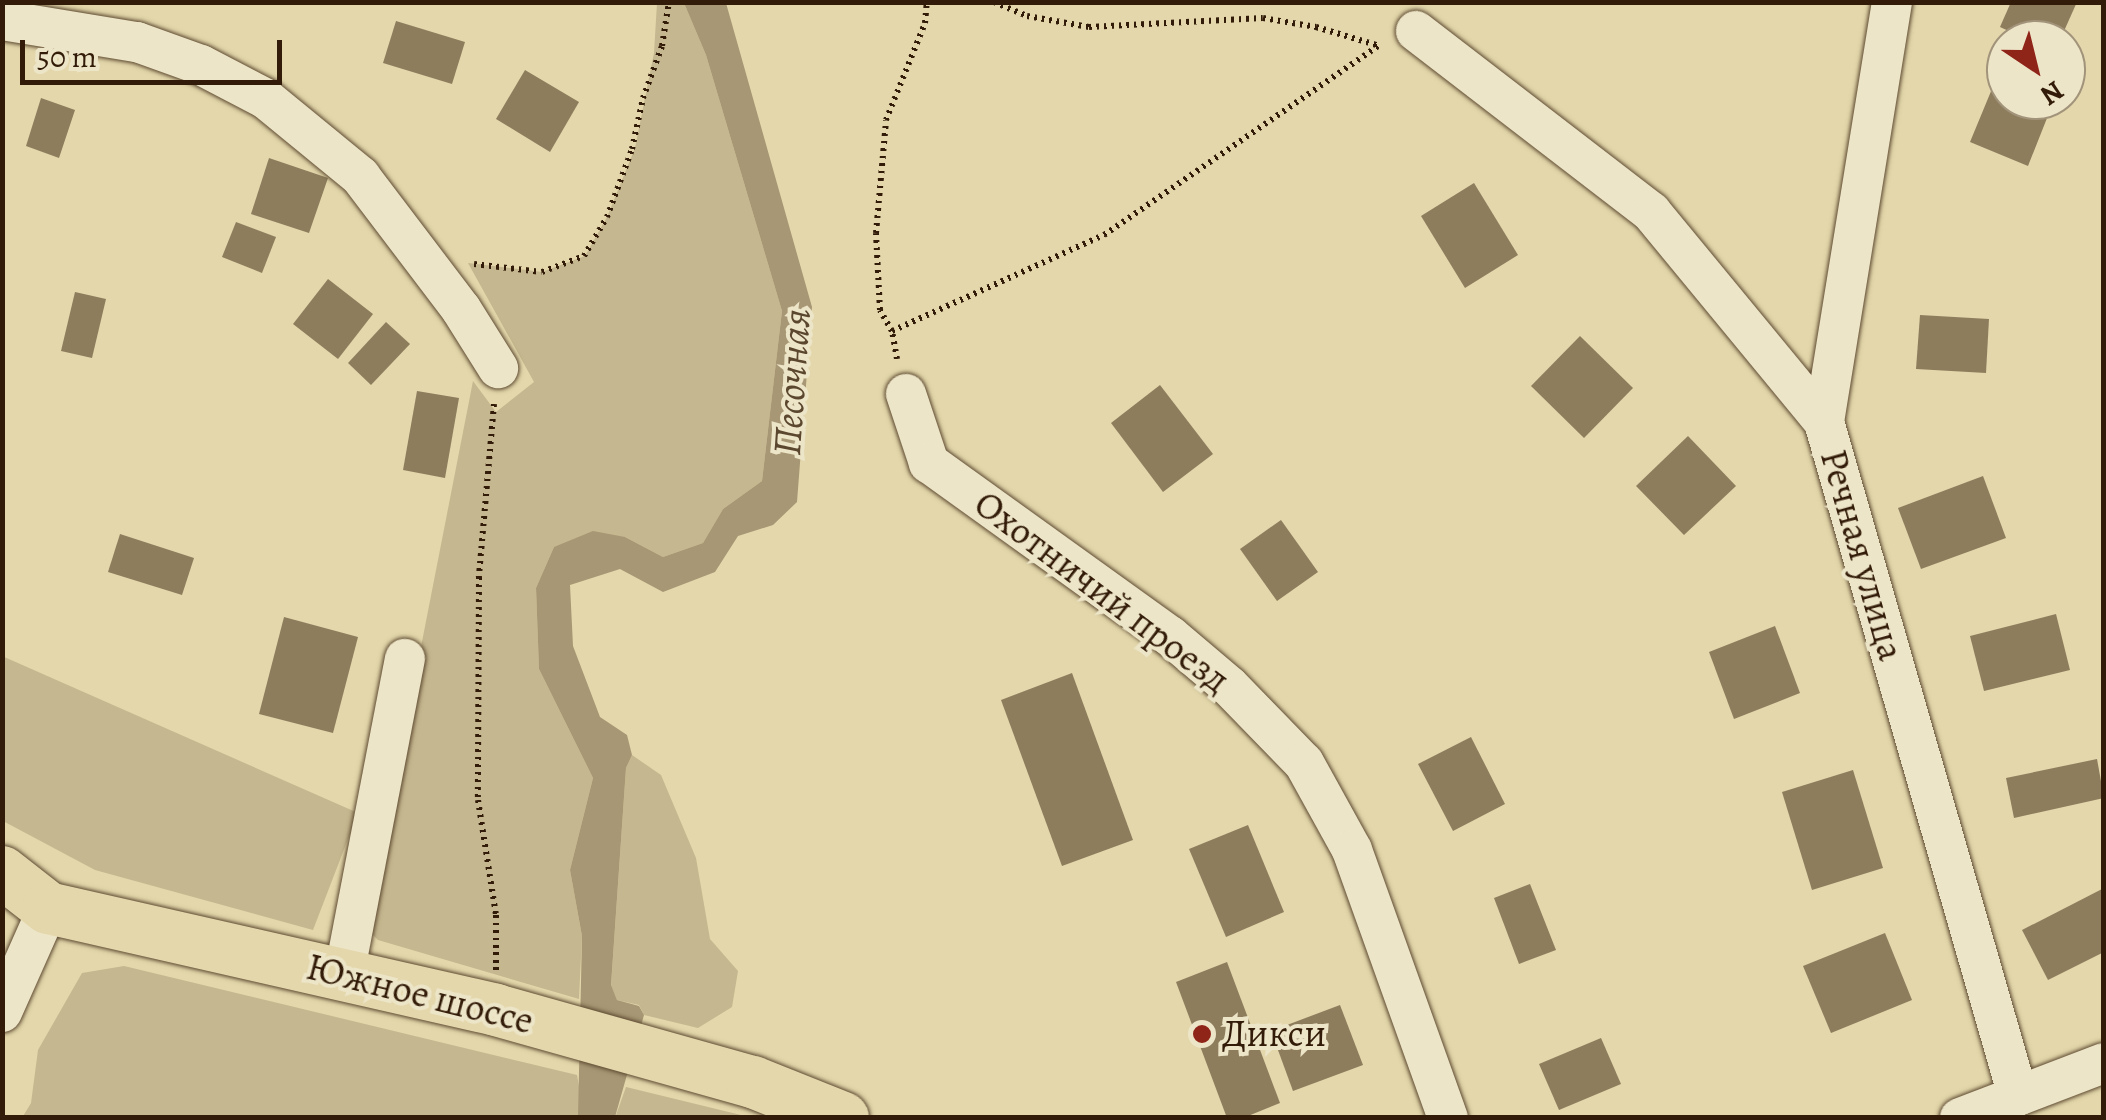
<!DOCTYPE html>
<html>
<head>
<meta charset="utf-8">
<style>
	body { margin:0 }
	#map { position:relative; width:2106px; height:1120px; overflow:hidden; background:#e3d7ab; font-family:Alegreya,serif }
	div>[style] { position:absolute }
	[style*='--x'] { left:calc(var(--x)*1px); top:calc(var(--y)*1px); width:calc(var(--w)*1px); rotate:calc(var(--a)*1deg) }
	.green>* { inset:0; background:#c5b78f }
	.water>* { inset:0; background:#a79774 }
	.building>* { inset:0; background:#8e7d5d }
	.path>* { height:6px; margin-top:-3px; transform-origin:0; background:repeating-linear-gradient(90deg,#321b08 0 2.5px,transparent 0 7.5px) }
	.roads { filter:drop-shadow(0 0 2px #5e4a31) drop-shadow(0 0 2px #5e4a31) }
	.minor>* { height:40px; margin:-20px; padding:0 20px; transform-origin:20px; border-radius:20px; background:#ede5c8 }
	.major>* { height:52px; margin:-26px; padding:0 26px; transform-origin:26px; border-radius:26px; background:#e3d7ab }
	.dots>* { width:28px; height:28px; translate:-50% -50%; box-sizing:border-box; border:5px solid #ede5c8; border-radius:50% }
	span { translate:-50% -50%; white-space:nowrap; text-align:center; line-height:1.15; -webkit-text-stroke:8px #ede5c8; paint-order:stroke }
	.street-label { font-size:38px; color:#321b08 }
	.poi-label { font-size:38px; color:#321b08 }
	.left { translate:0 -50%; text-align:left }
	.water-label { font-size:40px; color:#5b462e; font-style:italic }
	.frame { position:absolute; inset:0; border:5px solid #321b08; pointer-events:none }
	.north { position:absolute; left:1986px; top:20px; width:100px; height:100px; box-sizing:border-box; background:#ede5c8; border:2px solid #a2947b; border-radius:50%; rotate:145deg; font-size:28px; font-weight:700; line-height:40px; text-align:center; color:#321b08 }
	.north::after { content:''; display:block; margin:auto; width:35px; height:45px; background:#8f2418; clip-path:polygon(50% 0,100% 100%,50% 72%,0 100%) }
	.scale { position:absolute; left:20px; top:40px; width:262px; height:45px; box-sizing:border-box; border:5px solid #321b08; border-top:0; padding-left:12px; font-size:30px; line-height:35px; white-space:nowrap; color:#321b08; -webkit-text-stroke:8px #ede5c8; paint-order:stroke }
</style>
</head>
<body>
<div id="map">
	<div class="green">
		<i style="clip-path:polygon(657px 3px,684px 3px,706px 55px,782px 311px,762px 481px,723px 509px,703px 543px,663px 557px,625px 537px,554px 547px,536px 588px,539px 669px,593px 778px,570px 870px,582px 936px,579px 999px,378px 940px,366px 928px,473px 381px,496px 412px,534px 382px,468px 263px,542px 272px,585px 256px,607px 217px,635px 148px,654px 53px)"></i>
		<i style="clip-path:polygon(2px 656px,358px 813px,313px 930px,95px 870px,3px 821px)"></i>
		<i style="clip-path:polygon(632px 755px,661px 775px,696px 858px,710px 939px,738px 971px,732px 1007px,698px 1028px,644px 1015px,639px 1005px,617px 1000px,611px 986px,626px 768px)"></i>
		<i style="clip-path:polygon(124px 966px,577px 1075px,582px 1103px,578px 1118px,22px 1118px,31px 1103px,38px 1050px,82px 973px)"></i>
		<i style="clip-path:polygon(626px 1087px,741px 1115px,745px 1117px,615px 1118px)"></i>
	</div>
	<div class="water">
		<i style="clip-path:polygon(684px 3px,726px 3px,812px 307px,797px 502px,773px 525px,738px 536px,715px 572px,663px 592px,620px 569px,570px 585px,573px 646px,600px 717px,627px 735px,632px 755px,626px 768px,611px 985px,617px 1000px,639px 1006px,644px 1015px,615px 1117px,578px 1117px,582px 936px,570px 870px,593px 778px,539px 669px,536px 588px,554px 547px,593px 531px,625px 537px,663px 557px,703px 543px,723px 509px,762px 481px,782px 311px,706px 55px)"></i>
	</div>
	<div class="building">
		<i style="clip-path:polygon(2011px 2px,2077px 2px,2060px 40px,2028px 40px,2000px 27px)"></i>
		<i style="clip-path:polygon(396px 21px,465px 42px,452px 84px,383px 63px)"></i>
		<i style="clip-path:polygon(525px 70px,579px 102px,550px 152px,496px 119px)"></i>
		<i style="clip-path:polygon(1994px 84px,2006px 89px,2006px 100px,2033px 100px,2051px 108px,2028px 166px,1970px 142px)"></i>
		<i style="clip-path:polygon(41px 98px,75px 110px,59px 158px,26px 146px)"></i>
		<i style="clip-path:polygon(269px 158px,328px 178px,309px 233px,251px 214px)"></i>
		<i style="clip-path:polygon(1474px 183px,1518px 255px,1465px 288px,1421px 216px)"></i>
		<i style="clip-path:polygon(236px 222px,276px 237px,262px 273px,222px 257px)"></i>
		<i style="clip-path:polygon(328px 279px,373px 314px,338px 359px,293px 324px)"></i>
		<i style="clip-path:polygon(75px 292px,106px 299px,92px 358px,61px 351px)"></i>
		<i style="clip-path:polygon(1920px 315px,1989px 319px,1986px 373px,1916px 369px)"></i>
		<i style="clip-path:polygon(386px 322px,410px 344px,371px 385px,348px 363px)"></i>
		<i style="clip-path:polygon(1580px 336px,1633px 388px,1584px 438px,1531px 386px)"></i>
		<i style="clip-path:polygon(1160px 385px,1213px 454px,1163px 492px,1111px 423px)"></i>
		<i style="clip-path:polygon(417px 391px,459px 398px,445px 478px,403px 470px)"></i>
		<i style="clip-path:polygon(1688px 436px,1736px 486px,1684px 535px,1636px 486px)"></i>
		<i style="clip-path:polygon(1983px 476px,2006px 538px,1921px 569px,1898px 508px)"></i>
		<i style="clip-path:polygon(1281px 520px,1318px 572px,1277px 601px,1240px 549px)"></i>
		<i style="clip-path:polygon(120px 534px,194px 558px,182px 595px,108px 572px)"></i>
		<i style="clip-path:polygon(2056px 614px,2070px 670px,1984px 691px,1970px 636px)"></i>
		<i style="clip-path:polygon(284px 617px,358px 637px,333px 733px,259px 714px)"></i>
		<i style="clip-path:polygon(1775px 626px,1800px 693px,1734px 719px,1709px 652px)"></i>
		<i style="clip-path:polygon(1072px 673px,1133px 840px,1062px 866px,1001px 700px)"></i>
		<i style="clip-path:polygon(1471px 737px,1505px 804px,1453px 831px,1418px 764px)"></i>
		<i style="clip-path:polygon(2097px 759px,2104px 798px,2014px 818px,2006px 778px)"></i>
		<i style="clip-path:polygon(1853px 770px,1883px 868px,1812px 890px,1782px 792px)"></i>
		<i style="clip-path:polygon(1248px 825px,1284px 912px,1226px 937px,1189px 849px)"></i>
		<i style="clip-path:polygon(1530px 884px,1556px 950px,1519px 964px,1494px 898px)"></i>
		<i style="clip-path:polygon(2104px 888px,2104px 952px,2048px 980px,2022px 930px)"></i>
		<i style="clip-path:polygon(1885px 933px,1912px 1000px,1831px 1033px,1803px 966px)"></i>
		<i style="clip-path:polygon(1227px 962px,1280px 1103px,1243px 1118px,1227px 1118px,1176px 982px)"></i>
		<i style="clip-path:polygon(1340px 1005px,1363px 1065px,1293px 1091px,1271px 1031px)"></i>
		<i style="clip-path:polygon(1601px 1038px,1621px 1084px,1559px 1110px,1539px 1064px)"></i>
	</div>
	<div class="path">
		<i style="--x:994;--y:2;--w:36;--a:23"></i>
		<i style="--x:1027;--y:16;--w:63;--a:10.1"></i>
		<i style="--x:1089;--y:27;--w:174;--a:-3"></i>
		<i style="--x:1263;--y:18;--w:54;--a:9.6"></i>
		<i style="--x:1316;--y:27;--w:67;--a:16.5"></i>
		<i style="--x:474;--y:264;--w:68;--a:6.7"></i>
		<i style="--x:542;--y:272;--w:45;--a:-20.9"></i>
		<i style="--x:584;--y:256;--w:45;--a:-59.5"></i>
		<i style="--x:607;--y:217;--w:72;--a:-69.8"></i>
		<i style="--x:632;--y:149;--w:52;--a:-77.8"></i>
		<i style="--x:643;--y:98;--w:55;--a:-69.9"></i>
		<i style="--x:662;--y:46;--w:45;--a:-81"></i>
		<i style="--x:892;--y:331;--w:233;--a:-24.4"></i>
		<i style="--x:1104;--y:235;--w:333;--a:-34.6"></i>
		<i style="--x:897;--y:359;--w:28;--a:-100"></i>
		<i style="--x:892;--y:331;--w:24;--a:-120"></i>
		<i style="--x:880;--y:310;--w:77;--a:-93"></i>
		<i style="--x:876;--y:233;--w:113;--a:-84.9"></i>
		<i style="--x:886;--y:120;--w:105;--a:-68.1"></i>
		<i style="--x:925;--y:23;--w:21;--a:-85"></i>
		<i style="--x:494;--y:404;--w:174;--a:95"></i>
		<i style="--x:479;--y:577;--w:223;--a:90.3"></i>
		<i style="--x:478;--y:800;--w:116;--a:81.1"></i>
		<i style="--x:496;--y:915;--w:55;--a:90"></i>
	</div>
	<div class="roads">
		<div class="minor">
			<i style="--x:1892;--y:2;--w:425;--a:99.2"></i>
			<i style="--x:1824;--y:422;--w:701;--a:73.94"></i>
			<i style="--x:2;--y:20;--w:137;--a:9.3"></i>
			<i style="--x:137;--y:42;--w:68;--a:19.8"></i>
			<i style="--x:201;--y:65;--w:73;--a:27.6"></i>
			<i style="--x:266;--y:99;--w:122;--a:39.3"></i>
			<i style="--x:360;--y:176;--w:167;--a:52.8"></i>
			<i style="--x:461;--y:309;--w:70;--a:57.9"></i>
			<i style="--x:1416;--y:31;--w:297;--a:37.6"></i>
			<i style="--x:1651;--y:212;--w:272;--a:50.5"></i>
			<i style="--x:906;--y:394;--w:73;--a:71.6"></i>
			<i style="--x:929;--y:463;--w:297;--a:35.7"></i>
			<i style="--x:1170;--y:636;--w:77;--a:40.3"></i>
			<i style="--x:1229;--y:686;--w:107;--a:45.8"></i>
			<i style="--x:1304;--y:763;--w:99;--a:61.1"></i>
			<i style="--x:1352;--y:850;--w:285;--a:70.3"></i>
			<i style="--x:344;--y:975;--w:322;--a:-79.1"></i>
			<i style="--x:2;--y:1012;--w:114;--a:-66.1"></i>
			<i style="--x:1960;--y:1118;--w:154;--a:-20.9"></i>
		</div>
		<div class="major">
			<i style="--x:2;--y:872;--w:58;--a:38"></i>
			<i style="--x:48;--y:908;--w:459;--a:12.8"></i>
			<i style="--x:496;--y:1010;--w:267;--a:15.7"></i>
			<i style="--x:753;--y:1082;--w:97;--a:21.8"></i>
		</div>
	</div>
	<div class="dots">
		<i style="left:1202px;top:1034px;background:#8f2418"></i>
	</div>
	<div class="street-label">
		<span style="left:1862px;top:555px;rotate:74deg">Речная улица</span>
		<span style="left:1102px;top:592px;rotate:37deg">Охотничий проезд</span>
		<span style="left:420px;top:994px;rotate:14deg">Южное шоссе</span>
	</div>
	<div class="poi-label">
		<span class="left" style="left:1222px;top:1034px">Дикси</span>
	</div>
	<div class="water-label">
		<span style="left:792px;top:382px;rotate:-86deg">Песочная</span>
	</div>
	<div class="frame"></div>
	<div class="north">N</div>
	<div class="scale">50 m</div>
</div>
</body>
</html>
